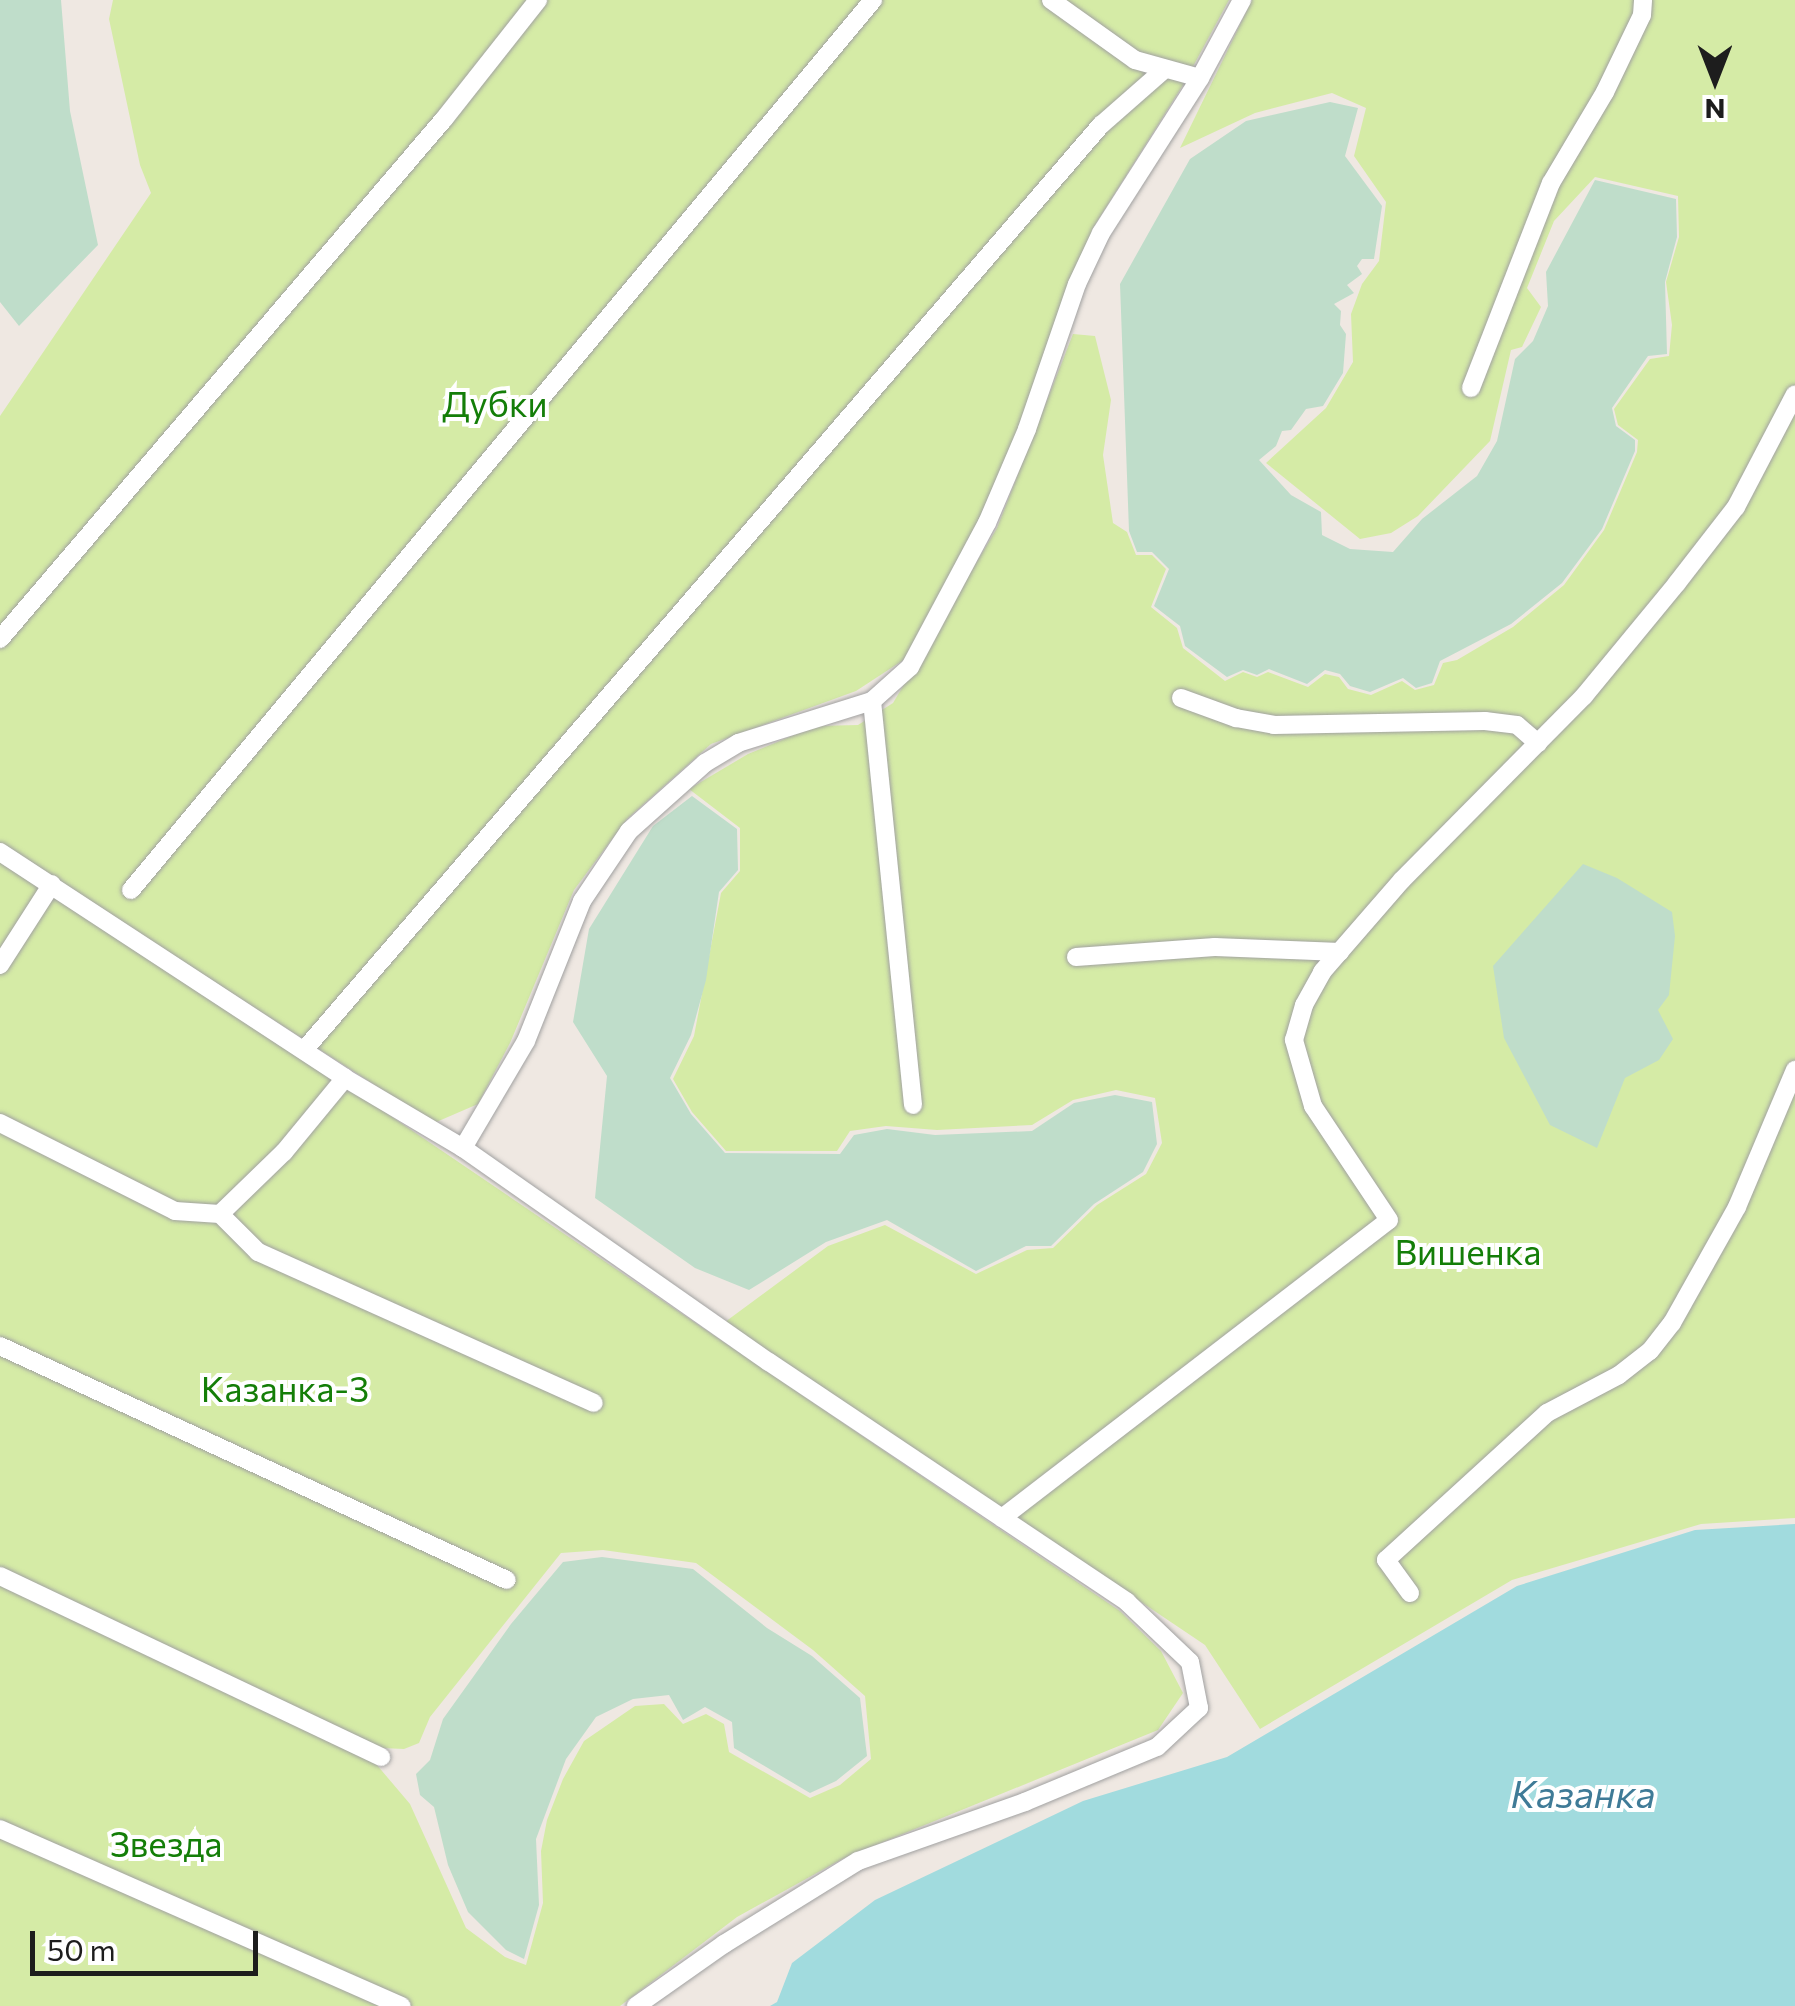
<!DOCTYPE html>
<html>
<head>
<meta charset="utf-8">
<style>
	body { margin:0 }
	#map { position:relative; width:1795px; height:2006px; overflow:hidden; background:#efe8e2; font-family:Commissioner,sans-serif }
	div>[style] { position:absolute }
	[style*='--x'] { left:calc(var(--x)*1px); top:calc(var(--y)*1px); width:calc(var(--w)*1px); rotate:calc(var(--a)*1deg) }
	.grass>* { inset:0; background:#d5eba6 }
	.wetland>* { inset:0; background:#bfddca }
	.water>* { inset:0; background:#a1dbde }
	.roads { filter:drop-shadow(0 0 2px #a1a1a1) drop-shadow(0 0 2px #a1a1a1) }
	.service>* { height:18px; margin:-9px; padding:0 9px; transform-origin:9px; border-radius:9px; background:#fff }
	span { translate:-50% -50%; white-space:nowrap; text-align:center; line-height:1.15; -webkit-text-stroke:8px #fff; paint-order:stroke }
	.park-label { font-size:35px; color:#147e08 }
	.water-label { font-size:38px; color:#3f7b97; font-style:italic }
	.north { position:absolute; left:1665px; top:30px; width:100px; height:100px; -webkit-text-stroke:8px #fff; paint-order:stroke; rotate:180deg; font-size:28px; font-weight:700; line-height:40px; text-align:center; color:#1d1d1d }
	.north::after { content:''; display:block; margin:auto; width:35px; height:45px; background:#1d1d1d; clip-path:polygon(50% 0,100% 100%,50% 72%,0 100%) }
	.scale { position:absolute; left:30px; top:1931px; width:228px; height:45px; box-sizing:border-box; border:5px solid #1d1d1d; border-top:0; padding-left:12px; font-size:30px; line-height:35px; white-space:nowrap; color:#1d1d1d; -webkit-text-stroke:8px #fff; paint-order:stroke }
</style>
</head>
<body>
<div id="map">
	<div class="grass">
		<i style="clip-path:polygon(113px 0,1229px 0,1183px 85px,1093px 228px,1019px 427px,978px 521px,905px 659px,856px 691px,711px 744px,627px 819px,574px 890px,510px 1043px,478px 1104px,434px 1123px,0 844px,0 416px,151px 193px,140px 165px,109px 19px)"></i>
		<i style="clip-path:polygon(1252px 0,1795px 0,1795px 1518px,1701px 1524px,1512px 1580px,1260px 1729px,1205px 1645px,725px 1322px,828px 1246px,885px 1225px,976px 1274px,1027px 1250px,1053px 1248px,1097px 1205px,1146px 1174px,1162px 1143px,1155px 1098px,1116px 1090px,1073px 1100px,1032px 1125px,937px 1130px,886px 1126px,850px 1131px,837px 1151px,726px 1151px,692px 1112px,673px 1079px,694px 1036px,721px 893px,740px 871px,740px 828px,689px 789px,748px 754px,816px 726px,858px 725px,893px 703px,997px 528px,1073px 334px,1095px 336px,1111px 400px,1103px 455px,1113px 523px,1127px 532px,1136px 555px,1152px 555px,1166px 569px,1151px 607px,1177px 628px,1183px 648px,1225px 681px,1243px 672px,1257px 677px,1268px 672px,1308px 687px,1325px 674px,1339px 677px,1348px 689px,1371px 695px,1402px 681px,1415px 690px,1434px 685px,1443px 663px,1457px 660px,1513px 627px,1564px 585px,1604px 530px,1637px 452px,1638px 440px,1618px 425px,1614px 409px,1650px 359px,1669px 356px,1672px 325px,1666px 282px,1679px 237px,1678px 196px,1595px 177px,1554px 221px,1527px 288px,1541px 307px,1522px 347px,1511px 350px,1490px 441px,1418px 516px,1391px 533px,1360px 539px,1266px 463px,1326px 408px,1353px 362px,1351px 314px,1362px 284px,1379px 261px,1386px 202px,1354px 156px,1366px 108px,1332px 93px,1255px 113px,1180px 148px)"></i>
		<i style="clip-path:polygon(0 861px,149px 952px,1120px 1611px,1161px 1651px,1183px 1693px,1158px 1730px,844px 1858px,737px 1917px,620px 2006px,0 2006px,0 1585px,371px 1758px,410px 1804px,466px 1928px,505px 1957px,526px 1965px,543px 1903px,541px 1851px,547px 1820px,563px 1779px,584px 1741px,635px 1706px,664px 1704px,683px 1724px,706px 1714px,724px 1724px,729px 1752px,810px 1798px,840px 1785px,871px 1759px,865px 1696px,813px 1650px,696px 1563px,603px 1550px,561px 1553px,430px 1717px,419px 1743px,404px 1749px,382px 1748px,0 1568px)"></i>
	</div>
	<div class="wetland">
		<i style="clip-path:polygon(0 0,61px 0,70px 111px,98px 245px,19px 326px,0 302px)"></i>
		<i style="clip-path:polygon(1330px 102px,1358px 108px,1345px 156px,1382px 206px,1374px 259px,1362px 259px,1357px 266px,1362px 274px,1347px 285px,1354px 293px,1334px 304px,1341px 311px,1340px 325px,1346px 334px,1343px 373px,1323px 406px,1306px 409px,1291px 430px,1282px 431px,1276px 446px,1259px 460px,1291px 495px,1321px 512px,1322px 535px,1350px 549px,1393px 552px,1422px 519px,1477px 476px,1497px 441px,1515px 359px,1533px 341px,1548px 306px,1546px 272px,1595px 180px,1676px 199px,1677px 237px,1665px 282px,1667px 354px,1648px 356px,1612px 408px,1616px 426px,1635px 440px,1635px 451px,1602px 529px,1562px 583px,1511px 624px,1440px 661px,1432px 683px,1416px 688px,1403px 678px,1370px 692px,1350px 686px,1340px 674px,1325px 670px,1307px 684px,1269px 669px,1257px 675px,1243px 670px,1227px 677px,1185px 646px,1180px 626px,1154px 606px,1169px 569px,1152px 552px,1137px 552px,1129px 531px,1120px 284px,1190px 159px,1246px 121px)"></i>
		<i style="clip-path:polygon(692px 796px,737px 829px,738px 870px,719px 892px,706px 980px,691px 1035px,670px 1078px,691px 1114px,725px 1153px,840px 1154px,854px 1135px,887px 1129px,935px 1135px,1032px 1131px,1074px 1103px,1115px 1095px,1152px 1102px,1157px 1144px,1143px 1172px,1094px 1204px,1051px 1246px,1026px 1246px,976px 1271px,887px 1220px,826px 1242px,749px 1290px,695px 1268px,595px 1198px,607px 1076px,573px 1022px,589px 929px,653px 826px)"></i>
		<i style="clip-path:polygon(1583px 864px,1617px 878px,1672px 912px,1675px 936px,1669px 995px,1658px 1010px,1673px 1039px,1659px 1060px,1625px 1078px,1597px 1148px,1550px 1125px,1504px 1038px,1493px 966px)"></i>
		<i style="clip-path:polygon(602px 1557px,693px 1569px,767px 1628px,812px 1656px,860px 1698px,867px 1756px,836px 1781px,810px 1793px,734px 1748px,732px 1722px,705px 1707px,683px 1720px,669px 1695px,633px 1699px,596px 1717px,566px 1759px,536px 1839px,539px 1905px,524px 1959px,506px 1950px,468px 1912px,448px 1865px,434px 1807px,420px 1795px,416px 1774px,430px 1760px,443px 1719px,511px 1624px,563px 1562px)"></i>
	</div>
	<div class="water">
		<i style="clip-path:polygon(1795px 1524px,1795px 2006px,770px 2006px,777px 2002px,792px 1963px,875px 1900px,1083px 1801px,1227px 1757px,1517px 1586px,1695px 1530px)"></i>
	</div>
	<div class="roads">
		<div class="service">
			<i style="--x:1051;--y:0;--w:103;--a:35.5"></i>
			<i style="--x:1135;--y:60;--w:67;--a:15.5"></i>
			<i style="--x:1471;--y:388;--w:220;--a:-68.7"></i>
			<i style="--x:1551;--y:183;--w:106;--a:-59.3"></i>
			<i style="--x:1605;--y:92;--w:85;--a:-64.3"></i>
			<i style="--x:1642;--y:15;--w:15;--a:-86"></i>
			<i style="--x:0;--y:639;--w:684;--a:-49.51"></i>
			<i style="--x:444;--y:119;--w:152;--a:-51.7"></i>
			<i style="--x:1181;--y:698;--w:59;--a:20"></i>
			<i style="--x:1236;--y:718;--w:39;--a:10"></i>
			<i style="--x:1274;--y:725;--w:211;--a:-1.1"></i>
			<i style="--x:1485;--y:721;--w:32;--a:7"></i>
			<i style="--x:1517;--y:725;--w:28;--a:41"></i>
			<i style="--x:872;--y:701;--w:406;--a:84.2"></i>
			<i style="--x:0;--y:852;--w:412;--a:33.2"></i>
			<i style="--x:345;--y:1078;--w:137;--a:30.7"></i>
			<i style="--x:463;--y:1148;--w:373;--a:35"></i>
			<i style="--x:769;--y:1362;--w:431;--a:33.8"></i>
			<i style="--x:1127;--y:1602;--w:87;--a:43.6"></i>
			<i style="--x:1190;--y:1662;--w:47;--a:78.9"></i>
			<i style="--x:1199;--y:1708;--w:57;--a:137.1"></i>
			<i style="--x:1157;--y:1747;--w:143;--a:157.4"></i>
			<i style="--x:1025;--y:1802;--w:177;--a:160.5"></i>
			<i style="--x:858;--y:1861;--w:158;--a:148.2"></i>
			<i style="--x:724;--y:1944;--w:108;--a:144.8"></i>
			<i style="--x:131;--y:890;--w:1159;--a:-50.18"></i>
			<i style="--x:1076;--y:957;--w:139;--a:-4.1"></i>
			<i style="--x:1215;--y:947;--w:125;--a:2.3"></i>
			<i style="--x:0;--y:965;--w:96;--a:-57.3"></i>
			<i style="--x:305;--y:1049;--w:1220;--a:-49.26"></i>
			<i style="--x:1101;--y:125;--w:85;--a:-41.2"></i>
			<i style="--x:0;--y:1123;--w:196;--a:26.7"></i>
			<i style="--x:175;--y:1211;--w:45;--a:3.8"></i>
			<i style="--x:220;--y:1214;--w:54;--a:45"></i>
			<i style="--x:258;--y:1252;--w:368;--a:24.2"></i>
			<i style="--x:463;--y:1148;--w:124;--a:-59.5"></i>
			<i style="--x:526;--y:1041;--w:151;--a:-68.2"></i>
			<i style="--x:582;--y:901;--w:84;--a:-56.1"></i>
			<i style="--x:629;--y:831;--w:102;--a:-41.8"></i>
			<i style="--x:705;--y:763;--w:39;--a:-31"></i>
			<i style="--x:738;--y:743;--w:140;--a:-17.4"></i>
			<i style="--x:872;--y:701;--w:51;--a:-41.8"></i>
			<i style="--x:910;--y:667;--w:163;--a:-61.9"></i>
			<i style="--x:987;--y:523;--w:102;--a:-66.9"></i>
			<i style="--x:1027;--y:429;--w:153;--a:-71"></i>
			<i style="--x:1077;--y:284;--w:56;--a:-64.8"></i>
			<i style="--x:1101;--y:233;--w:184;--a:-57.4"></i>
			<i style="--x:1200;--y:78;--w:89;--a:-61.7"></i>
			<i style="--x:220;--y:1214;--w:89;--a:-44.1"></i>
			<i style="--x:284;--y:1152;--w:96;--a:-50.5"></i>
			<i style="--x:0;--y:1346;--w:558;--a:24.78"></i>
			<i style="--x:1002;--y:1518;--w:488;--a:-37.6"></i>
			<i style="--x:1389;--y:1220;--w:137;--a:-123.7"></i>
			<i style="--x:1313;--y:1106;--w:69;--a:-106.1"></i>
			<i style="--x:1294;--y:1040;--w:36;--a:-74"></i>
			<i style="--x:1304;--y:1005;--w:38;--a:-61"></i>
			<i style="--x:1322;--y:972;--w:122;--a:-49"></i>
			<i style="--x:1402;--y:880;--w:259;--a:-45.3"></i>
			<i style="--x:1584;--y:696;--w:146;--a:-50.5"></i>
			<i style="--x:1677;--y:583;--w:96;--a:-52.2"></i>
			<i style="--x:1736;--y:507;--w:127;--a:-62.4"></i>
			<i style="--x:0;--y:1576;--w:422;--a:25.4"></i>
			<i style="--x:1410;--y:1593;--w:41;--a:-126"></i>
			<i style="--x:1386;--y:1560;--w:218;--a:-42.4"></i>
			<i style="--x:1547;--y:1413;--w:81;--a:-27.8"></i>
			<i style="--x:1619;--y:1375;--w:39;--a:-38"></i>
			<i style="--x:1650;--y:1351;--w:36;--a:-52"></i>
			<i style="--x:1672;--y:1323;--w:133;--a:-60.7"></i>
			<i style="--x:1737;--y:1207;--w:149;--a:-67.1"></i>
			<i style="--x:0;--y:1829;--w:439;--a:23.8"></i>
		</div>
	</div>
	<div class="park-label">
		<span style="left:495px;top:403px">Дубки</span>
		<span style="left:1468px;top:1251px">Вишенка</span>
		<span style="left:285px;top:1388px">Казанка-3</span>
		<span style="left:166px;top:1843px">Звезда</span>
	</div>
	<div class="water-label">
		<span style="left:1583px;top:1793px">Казанка</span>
	</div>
	<div class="north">N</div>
	<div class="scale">50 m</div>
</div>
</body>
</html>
